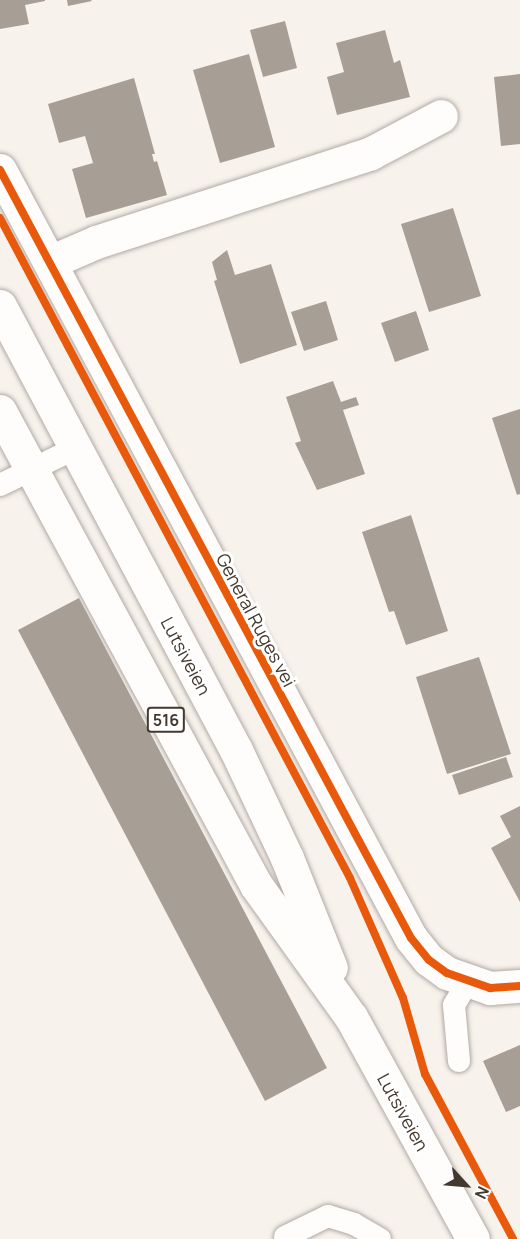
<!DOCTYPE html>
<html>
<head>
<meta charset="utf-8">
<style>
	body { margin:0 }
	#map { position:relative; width:520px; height:1239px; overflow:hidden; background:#f8f2ed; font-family:Manrope,sans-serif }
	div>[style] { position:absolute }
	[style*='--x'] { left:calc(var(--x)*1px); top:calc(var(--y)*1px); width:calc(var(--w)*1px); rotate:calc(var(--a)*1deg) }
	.building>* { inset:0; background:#a79e96 }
	.roads { filter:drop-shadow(0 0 2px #b1aaa3) drop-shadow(0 0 2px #b1aaa3) }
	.service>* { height:22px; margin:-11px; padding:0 11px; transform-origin:11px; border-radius:11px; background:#fefdfc }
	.minor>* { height:33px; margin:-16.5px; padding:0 16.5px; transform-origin:16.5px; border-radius:16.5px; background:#fefdfc }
	.primary>* { height:33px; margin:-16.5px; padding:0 16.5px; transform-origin:16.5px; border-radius:16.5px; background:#fefdfc }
	.cycleway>* { height:8px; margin:-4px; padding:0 4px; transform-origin:4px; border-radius:4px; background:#e8590c }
	span { translate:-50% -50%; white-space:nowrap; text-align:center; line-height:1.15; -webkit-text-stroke:6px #fff; paint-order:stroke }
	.shield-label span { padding:2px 4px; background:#fff; border:2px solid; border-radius:4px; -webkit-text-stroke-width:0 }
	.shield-label { font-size:16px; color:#44392f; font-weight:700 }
	.street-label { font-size:18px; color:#44392f }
	.north { position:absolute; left:436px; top:1155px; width:60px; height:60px; -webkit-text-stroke:4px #fff; paint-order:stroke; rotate:116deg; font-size:16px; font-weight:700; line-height:24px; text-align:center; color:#44392f }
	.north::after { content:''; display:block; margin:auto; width:21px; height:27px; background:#44392f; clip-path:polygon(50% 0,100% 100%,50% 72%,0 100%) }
</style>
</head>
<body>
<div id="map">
	<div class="building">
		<i style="clip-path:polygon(0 0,45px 0,45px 1px,25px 5px,29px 24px,0 29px)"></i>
		<i style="clip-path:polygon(67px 0,91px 0,92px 1px,68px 6px)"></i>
		<i style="clip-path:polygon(285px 21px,297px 68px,263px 77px,250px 30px)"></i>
		<i style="clip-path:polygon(385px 30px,394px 63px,400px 60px,410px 97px,337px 115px,327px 77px,344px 72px,336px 43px)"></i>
		<i style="clip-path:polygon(249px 54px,275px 147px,220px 163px,193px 70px)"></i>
		<i style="clip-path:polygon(520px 74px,520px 144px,501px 146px,494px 77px)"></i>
		<i style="clip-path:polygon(134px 78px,155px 154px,152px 154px,154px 162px,157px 161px,167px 195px,86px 218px,72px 169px,93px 163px,85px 136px,59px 143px,48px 104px)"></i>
		<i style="clip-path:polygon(453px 208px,481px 296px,429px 312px,401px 224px)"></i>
		<i style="clip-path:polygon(227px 250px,235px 275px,271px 264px,297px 345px,240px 364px,214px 281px,217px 280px,212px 262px)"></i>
		<i style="clip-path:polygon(326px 301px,338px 340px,304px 351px,291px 312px)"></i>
		<i style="clip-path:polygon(416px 311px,429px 350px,395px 362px,381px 323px)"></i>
		<i style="clip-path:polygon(333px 381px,341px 402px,356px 397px,359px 405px,343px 410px,365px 474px,317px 490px,295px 443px,301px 441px,286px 397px)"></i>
		<i style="clip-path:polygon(520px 409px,520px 494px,517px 495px,492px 418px)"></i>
		<i style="clip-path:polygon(411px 515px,448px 631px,406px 645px,394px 611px,389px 612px,362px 532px)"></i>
		<i style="clip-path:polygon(79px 598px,327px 1068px,265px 1101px,18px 630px)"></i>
		<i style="clip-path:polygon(479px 657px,511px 754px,447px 774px,416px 677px)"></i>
		<i style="clip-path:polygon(506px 757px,513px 777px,459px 795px,452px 775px)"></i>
		<i style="clip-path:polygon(520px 806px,520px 902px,491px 848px,511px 837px,500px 816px)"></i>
		<i style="clip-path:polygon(520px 1045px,520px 1106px,506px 1112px,483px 1061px)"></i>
	</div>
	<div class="roads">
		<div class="service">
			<i style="--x:0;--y:485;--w:85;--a:-26"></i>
			<i style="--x:459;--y:1061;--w:56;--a:-95.1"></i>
			<i style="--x:454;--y:1005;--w:27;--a:-59"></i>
			<i style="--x:285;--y:1237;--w:48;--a:-26"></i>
			<i style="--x:328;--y:1216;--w:27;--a:17"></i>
			<i style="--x:354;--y:1224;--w:30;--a:30"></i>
		</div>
		<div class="minor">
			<i style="--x:0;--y:170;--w:871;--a:61.85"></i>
			<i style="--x:411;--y:938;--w:28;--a:51"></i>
			<i style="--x:429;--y:960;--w:22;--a:36"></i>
			<i style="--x:447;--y:973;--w:46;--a:19.2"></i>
			<i style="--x:490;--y:988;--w:30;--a:-4"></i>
			<i style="--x:50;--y:262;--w:50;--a:-23.5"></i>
			<i style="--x:96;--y:242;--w:289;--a:-17.9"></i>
			<i style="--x:371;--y:153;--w:79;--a:-27.9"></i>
		</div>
		<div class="primary">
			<i style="--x:0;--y:306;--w:503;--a:62.01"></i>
			<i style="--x:236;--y:750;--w:119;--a:64.7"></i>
			<i style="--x:287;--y:858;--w:118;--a:68.2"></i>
			<i style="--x:0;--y:411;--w:539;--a:61.63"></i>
			<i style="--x:256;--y:885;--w:163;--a:54.3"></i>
			<i style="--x:351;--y:1017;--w:253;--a:61.2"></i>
		</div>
	</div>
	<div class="cycleway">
		<i style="--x:0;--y:170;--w:871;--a:61.85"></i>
		<i style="--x:411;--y:938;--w:28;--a:51"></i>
		<i style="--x:429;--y:960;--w:22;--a:36"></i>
		<i style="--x:447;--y:973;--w:46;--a:19.2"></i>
		<i style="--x:490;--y:988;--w:30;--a:-4"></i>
		<i style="--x:0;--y:218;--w:747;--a:62.06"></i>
		<i style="--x:350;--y:878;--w:131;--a:66.2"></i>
		<i style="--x:403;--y:998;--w:79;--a:73.9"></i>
		<i style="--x:425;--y:1074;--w:187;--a:61.9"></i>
	</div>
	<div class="shield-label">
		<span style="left:166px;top:720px">516</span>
	</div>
	<div class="street-label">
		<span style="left:256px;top:620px;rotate:62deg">General Ruges vei</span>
		<span style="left:186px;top:656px;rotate:62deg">Lutsiveien</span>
		<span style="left:403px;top:1112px;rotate:61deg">Lutsiveien</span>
	</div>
	<div class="north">N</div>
</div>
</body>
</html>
